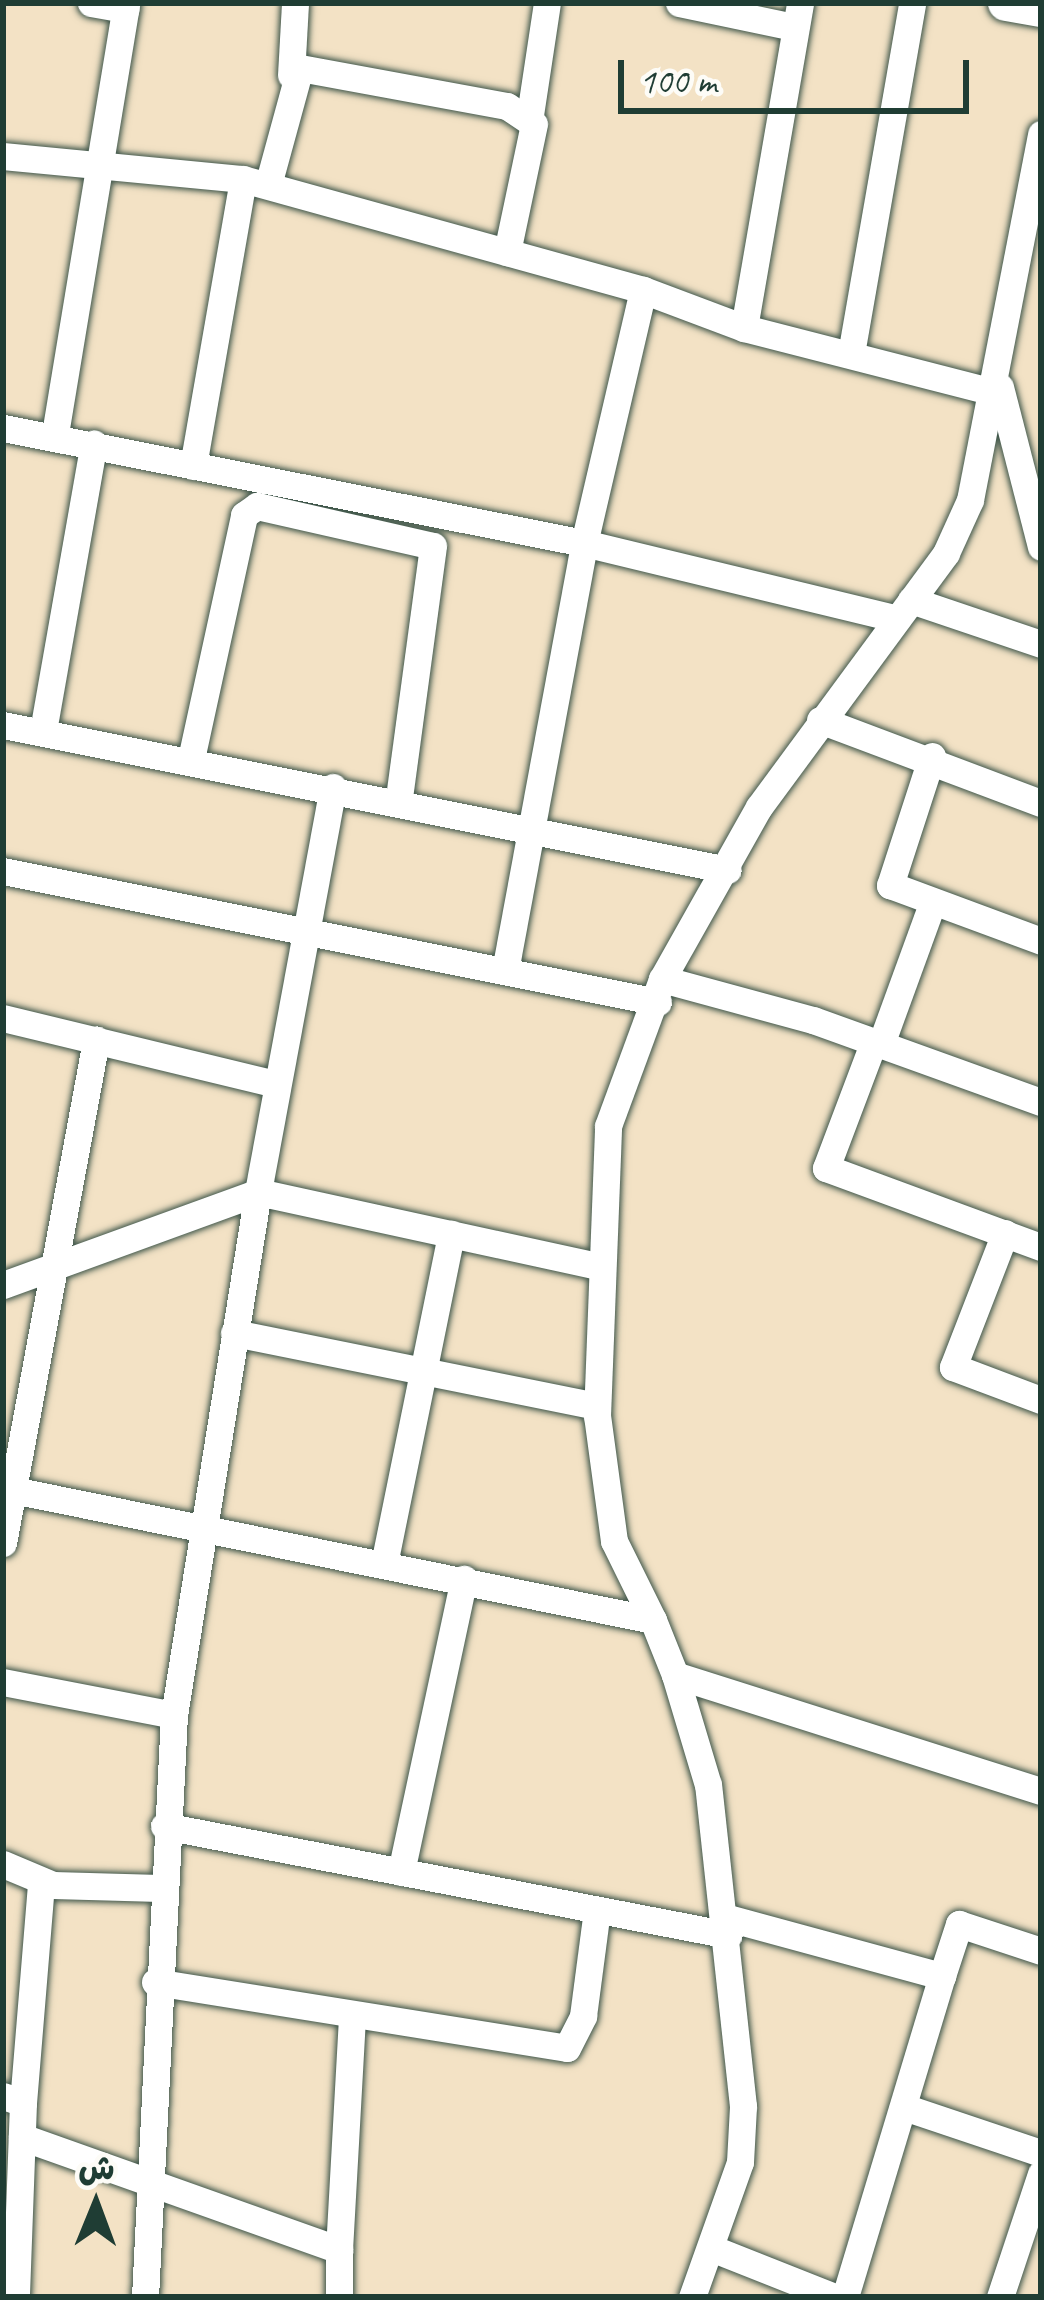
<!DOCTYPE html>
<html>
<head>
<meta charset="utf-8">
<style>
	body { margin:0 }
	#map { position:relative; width:1044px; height:2300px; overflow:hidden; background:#f3e2c5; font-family:Caveat,"Playpen Sans Arabic",sans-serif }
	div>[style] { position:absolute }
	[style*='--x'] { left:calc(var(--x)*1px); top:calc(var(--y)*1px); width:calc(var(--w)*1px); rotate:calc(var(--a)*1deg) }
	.roads { filter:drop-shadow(0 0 3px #3f564a) drop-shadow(0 0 3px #3f564a) }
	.minor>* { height:27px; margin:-13.5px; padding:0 13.5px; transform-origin:13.5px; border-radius:13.5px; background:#fff }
	.secondary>* { height:36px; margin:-18px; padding:0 18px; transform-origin:18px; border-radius:18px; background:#fff }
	span { translate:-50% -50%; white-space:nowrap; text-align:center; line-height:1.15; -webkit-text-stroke:10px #fdfcf7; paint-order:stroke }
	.frame { position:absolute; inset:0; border:6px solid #1f3d34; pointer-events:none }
	.north { position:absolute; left:36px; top:2144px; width:120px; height:120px; -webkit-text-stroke:9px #fdfcf7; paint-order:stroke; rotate:1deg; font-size:33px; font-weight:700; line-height:48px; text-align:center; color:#1f3d34 }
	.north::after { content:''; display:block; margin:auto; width:42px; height:54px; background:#1f3d34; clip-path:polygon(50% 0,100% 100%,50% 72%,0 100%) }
	.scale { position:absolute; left:618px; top:60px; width:351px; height:54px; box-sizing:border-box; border:6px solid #1f3d34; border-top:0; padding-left:15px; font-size:36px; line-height:42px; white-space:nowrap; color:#1f3d34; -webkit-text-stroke:9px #fdfcf7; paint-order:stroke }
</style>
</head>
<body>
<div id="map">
	<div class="roads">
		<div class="minor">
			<i style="--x:91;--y:3;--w:35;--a:10"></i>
			<i style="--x:679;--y:3;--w:117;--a:11.8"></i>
			<i style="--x:291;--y:75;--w:72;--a:-86.8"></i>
			<i style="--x:530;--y:115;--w:113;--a:-81.4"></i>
			<i style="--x:3;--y:156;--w:241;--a:5.5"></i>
			<i style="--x:243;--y:179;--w:415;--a:15.5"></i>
			<i style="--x:643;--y:290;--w:260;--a:103.1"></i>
			<i style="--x:584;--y:543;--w:592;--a:-168.8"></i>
			<i style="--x:268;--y:185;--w:121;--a:-74.7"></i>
			<i style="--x:300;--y:68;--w:210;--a:10.4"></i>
			<i style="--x:507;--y:106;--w:32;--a:34"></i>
			<i style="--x:534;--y:124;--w:131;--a:101.9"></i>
			<i style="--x:643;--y:290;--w:108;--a:20.6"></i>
			<i style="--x:744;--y:328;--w:330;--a:-80.2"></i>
			<i style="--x:744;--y:328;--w:258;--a:14.4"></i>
			<i style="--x:851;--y:354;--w:356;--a:-80.1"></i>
			<i style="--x:1000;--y:387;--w:165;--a:75.6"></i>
			<i style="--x:55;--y:434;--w:437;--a:-80.6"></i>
			<i style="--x:193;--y:466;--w:291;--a:-80.1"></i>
			<i style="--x:911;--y:600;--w:137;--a:18.7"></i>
			<i style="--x:820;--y:720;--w:236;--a:20.6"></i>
			<i style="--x:3;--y:725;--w:739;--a:11.31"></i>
			<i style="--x:43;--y:731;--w:292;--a:-80"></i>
			<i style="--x:932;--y:756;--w:136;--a:108"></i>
			<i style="--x:890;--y:885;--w:161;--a:20.3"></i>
			<i style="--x:191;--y:759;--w:250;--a:-77.7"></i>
			<i style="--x:244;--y:515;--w:16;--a:-35"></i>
			<i style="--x:257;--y:506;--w:180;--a:12.8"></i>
			<i style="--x:433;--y:546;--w:253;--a:97.7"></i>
			<i style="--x:333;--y:787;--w:412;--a:100.5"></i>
			<i style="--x:258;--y:1192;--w:347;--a:12.3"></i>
			<i style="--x:3;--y:871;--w:668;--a:11.31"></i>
			<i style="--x:505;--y:971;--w:435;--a:-79.5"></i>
			<i style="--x:584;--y:543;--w:322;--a:13.6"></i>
			<i style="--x:662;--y:979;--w:156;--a:15.2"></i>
			<i style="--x:813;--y:1020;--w:242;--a:19.8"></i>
			<i style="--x:3;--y:1018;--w:281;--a:13.6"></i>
			<i style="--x:874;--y:1041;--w:136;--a:110.7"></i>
			<i style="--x:826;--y:1168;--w:229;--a:20.2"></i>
			<i style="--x:881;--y:1044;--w:149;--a:-70"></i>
			<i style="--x:1005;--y:1233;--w:144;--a:111.2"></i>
			<i style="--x:953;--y:1367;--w:94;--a:20.6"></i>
			<i style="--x:3;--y:1285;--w:271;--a:-20"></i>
			<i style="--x:258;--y:1192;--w:530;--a:99.12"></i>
			<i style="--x:174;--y:1715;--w:583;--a:92.85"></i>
			<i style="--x:234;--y:1333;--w:369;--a:11.4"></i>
			<i style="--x:3;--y:1488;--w:663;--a:11.48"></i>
			<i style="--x:653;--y:1620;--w:59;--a:68.2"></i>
			<i style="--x:3;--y:1543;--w:512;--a:-79.52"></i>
			<i style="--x:384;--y:1564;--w:337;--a:-78.5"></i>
			<i style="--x:653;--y:1620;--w:88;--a:-116.3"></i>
			<i style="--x:614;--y:1541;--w:126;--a:-97.7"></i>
			<i style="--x:597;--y:1416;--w:290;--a:-87.8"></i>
			<i style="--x:608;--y:1126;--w:157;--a:-69.8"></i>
			<i style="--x:662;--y:979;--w:197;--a:-60.6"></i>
			<i style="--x:759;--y:807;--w:315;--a:-53.6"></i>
			<i style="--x:946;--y:553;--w:58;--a:-65.6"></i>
			<i style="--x:970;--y:500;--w:373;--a:-79"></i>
			<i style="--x:3;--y:1682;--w:174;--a:10.9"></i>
			<i style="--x:164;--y:1826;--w:575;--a:10.92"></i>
			<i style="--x:3;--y:1864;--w:54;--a:22.8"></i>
			<i style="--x:53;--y:1885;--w:107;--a:1.6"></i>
			<i style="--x:401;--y:1872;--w:300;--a:-77.9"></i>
			<i style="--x:728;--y:1918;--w:222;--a:15.2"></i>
			<i style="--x:942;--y:1976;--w:55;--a:-71.9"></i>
			<i style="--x:959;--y:1924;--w:86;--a:18.2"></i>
			<i style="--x:155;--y:1982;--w:417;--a:9.1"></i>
			<i style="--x:567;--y:2048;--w:36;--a:-63"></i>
			<i style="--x:583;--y:2016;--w:107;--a:-82.5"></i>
			<i style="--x:3;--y:2096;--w:21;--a:19"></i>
			<i style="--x:23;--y:2103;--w:194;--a:92.1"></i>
			<i style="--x:23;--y:2103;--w:222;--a:-85.3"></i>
			<i style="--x:907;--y:2108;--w:141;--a:18.6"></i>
			<i style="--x:22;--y:2137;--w:337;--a:19.6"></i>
			<i style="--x:339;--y:2250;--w:47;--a:90"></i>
			<i style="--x:711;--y:2248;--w:133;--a:21.6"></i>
			<i style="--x:339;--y:2250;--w:236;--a:-86.8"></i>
			<i style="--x:692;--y:2297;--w:143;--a:-70.4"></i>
			<i style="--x:740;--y:2162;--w:56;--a:-86.9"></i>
			<i style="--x:743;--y:2106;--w:323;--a:-96.2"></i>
			<i style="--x:708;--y:1785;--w:115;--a:-106.7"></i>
			<i style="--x:675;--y:1675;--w:384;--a:17.6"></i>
			<i style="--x:845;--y:2297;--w:335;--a:-73.2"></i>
			<i style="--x:1000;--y:2297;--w:130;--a:-71.6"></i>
		</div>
		<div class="secondary">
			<i style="--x:1006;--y:3;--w:36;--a:10"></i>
		</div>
	</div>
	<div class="frame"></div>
	<div class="north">ش</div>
	<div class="scale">100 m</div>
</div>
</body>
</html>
